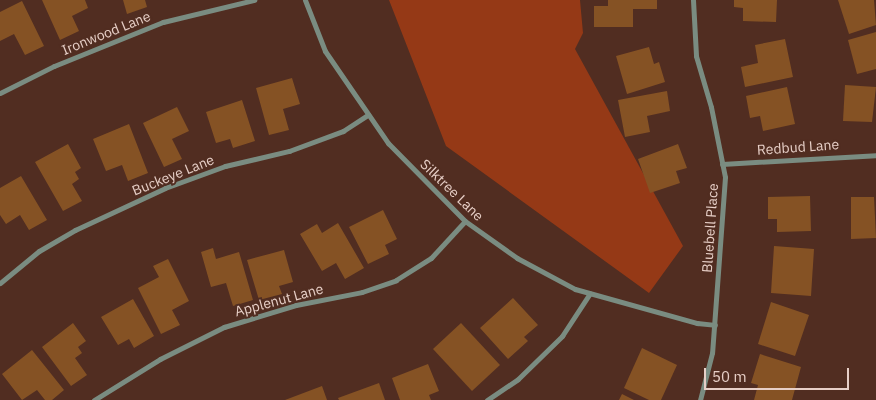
<!DOCTYPE html>
<html>
<head>
<meta charset="utf-8">
<style>
	body { margin:0 }
	#map { position:relative; width:876px; height:400px; overflow:hidden; background:#512d21; font-family:"IBM Plex Sans",sans-serif }
	div>[style] { position:absolute }
	[style*='--x'] { left:calc(var(--x)*1px); top:calc(var(--y)*1px); width:calc(var(--w)*1px); rotate:calc(var(--a)*1deg) }
	.green>* { inset:0; background:#953916 }
	.building>* { inset:0; background:#855224 }
	.minor>* { height:5px; margin:-2.5px; padding:0 2.5px; transform-origin:2.5px; border-radius:2.5px; background:#7a8c81 }
	span { translate:-50% -50%; white-space:nowrap; text-align:center; line-height:1.15; -webkit-text-stroke:4px #512d21; paint-order:stroke }
	.street-label { font-size:14px; color:#e7cfc7 }
	.scale { position:absolute; left:704px; top:368px; width:145px; height:22px; box-sizing:border-box; border:2px solid #e7cfc7; border-top:0; padding-left:6px; font-size:15px; line-height:18px; white-space:nowrap; color:#e7cfc7; -webkit-text-stroke:4px #512d21; paint-order:stroke }
</style>
</head>
<body>
<div id="map">
	<div class="green">
		<i style="clip-path:polygon(389px 0,580px 0,583px 33px,575px 49px,683px 246px,649px 293px,446px 146px)"></i>
	</div>
	<div class="building">
		<i style="clip-path:polygon(42px 0,85px 0,88px 8px,72px 16px,79px 31px,60px 40px)"></i>
		<i style="clip-path:polygon(123px 0,145px 0,147px 7px,127px 14px)"></i>
		<i style="clip-path:polygon(608px 0,657px 0,657px 9px,633px 9px,633px 27px,594px 27px,594px 6px,608px 6px)"></i>
		<i style="clip-path:polygon(734px 0,777px 0,776px 22px,743px 21px,743px 8px,734px 7px)"></i>
		<i style="clip-path:polygon(838px 0,874px 0,876px 25px,849px 34px)"></i>
		<i style="clip-path:polygon(22px 1px,44px 46px,25px 55px,14px 34px,0 41px,0 12px)"></i>
		<i style="clip-path:polygon(876px 32px,876px 69px,857px 74px,848px 40px)"></i>
		<i style="clip-path:polygon(785px 39px,793px 77px,745px 87px,741px 67px,758px 63px,755px 45px)"></i>
		<i style="clip-path:polygon(649px 47px,654px 64px,659px 62px,665px 82px,627px 94px,616px 56px)"></i>
		<i style="clip-path:polygon(292px 78px,300px 104px,283px 109px,289px 130px,269px 135px,256px 88px)"></i>
		<i style="clip-path:polygon(845px 85px,876px 87px,872px 122px,843px 121px)"></i>
		<i style="clip-path:polygon(787px 87px,795px 124px,763px 131px,760px 116px,750px 118px,746px 96px)"></i>
		<i style="clip-path:polygon(667px 91px,670px 111px,647px 116px,650px 132px,625px 137px,618px 100px)"></i>
		<i style="clip-path:polygon(242px 100px,255px 141px,233px 148px,230px 139px,216px 143px,206px 112px)"></i>
		<i style="clip-path:polygon(177px 107px,189px 131px,172px 139px,182px 159px,164px 167px,143px 123px)"></i>
		<i style="clip-path:polygon(129px 124px,148px 173px,128px 181px,122px 165px,106px 171px,93px 139px)"></i>
		<i style="clip-path:polygon(68px 144px,81px 168px,75px 172px,79px 179px,72px 184px,82px 201px,63px 211px,35px 162px)"></i>
		<i style="clip-path:polygon(678px 144px,687px 168px,676px 171px,680px 183px,650px 193px,638px 159px)"></i>
		<i style="clip-path:polygon(21px 176px,47px 220px,29px 230px,20px 215px,6px 224px,0 215px,0 188px)"></i>
		<i style="clip-path:polygon(810px 196px,811px 231px,777px 232px,777px 219px,768px 219px,768px 197px)"></i>
		<i style="clip-path:polygon(851px 197px,874px 197px,876px 238px,851px 239px)"></i>
		<i style="clip-path:polygon(383px 210px,397px 239px,385px 245px,389px 254px,368px 264px,349px 227px)"></i>
		<i style="clip-path:polygon(338px 223px,364px 268px,345px 279px,336px 263px,322px 271px,300px 234px,317px 224px,322px 233px)"></i>
		<i style="clip-path:polygon(774px 246px,814px 249px,811px 296px,771px 293px)"></i>
		<i style="clip-path:polygon(213px 248px,216px 259px,239px 252px,253px 300px,233px 306px,226px 283px,211px 287px,201px 252px)"></i>
		<i style="clip-path:polygon(284px 250px,293px 282px,279px 286px,282px 294px,259px 300px,247px 260px)"></i>
		<i style="clip-path:polygon(168px 259px,189px 301px,172px 310px,180px 325px,161px 334px,138px 288px,159px 277px,153px 266px)"></i>
		<i style="clip-path:polygon(513px 298px,538px 325px,524px 337px,528px 341px,508px 359px,480px 328px)"></i>
		<i style="clip-path:polygon(133px 299px,154px 336px,134px 348px,129px 339px,118px 345px,101px 317px)"></i>
		<i style="clip-path:polygon(771px 302px,809px 315px,795px 356px,758px 344px)"></i>
		<i style="clip-path:polygon(73px 323px,86px 341px,78px 347px,82px 353px,75px 358px,87px 375px,71px 386px,42px 347px)"></i>
		<i style="clip-path:polygon(461px 323px,500px 365px,472px 391px,433px 349px)"></i>
		<i style="clip-path:polygon(642px 348px,677px 365px,661px 400px,649px 400px,624px 388px)"></i>
		<i style="clip-path:polygon(32px 350px,64px 390px,52px 400px,45px 400px,37px 390px,22px 400px,2px 374px)"></i>
		<i style="clip-path:polygon(760px 354px,801px 367px,792px 400px,754px 400px,758px 385px,751px 383px)"></i>
		<i style="clip-path:polygon(428px 364px,439px 391px,429px 395px,431px 400px,400px 400px,392px 378px)"></i>
		<i style="clip-path:polygon(379px 383px,385px 400px,339px 400px,338px 398px)"></i>
		<i style="clip-path:polygon(322px 386px,327px 400px,285px 400px)"></i>
		<i style="clip-path:polygon(622px 394px,634px 400px,619px 400px)"></i>
	</div>
	<div class="minor">
		<i style="--x:305;--y:0;--w:55;--a:68.6"></i>
		<i style="--x:325;--y:51;--w:112;--a:55.6"></i>
		<i style="--x:388;--y:143;--w:110;--a:45.4"></i>
		<i style="--x:465;--y:221;--w:64;--a:35.4"></i>
		<i style="--x:517;--y:258;--w:66;--a:28.1"></i>
		<i style="--x:575;--y:289;--w:127;--a:15.6"></i>
		<i style="--x:697;--y:323;--w:18;--a:6"></i>
		<i style="--x:693;--y:0;--w:56;--a:86.9"></i>
		<i style="--x:696;--y:56;--w:53;--a:73.6"></i>
		<i style="--x:711;--y:107;--w:71;--a:78.7"></i>
		<i style="--x:725;--y:177;--w:176;--a:94.2"></i>
		<i style="--x:712;--y:353;--w:49;--a:104.3"></i>
		<i style="--x:0;--y:93;--w:60;--a:-26.6"></i>
		<i style="--x:54;--y:66;--w:118;--a:-22"></i>
		<i style="--x:163;--y:22;--w:94;--a:-13.6"></i>
		<i style="--x:722;--y:164;--w:154;--a:-3.3"></i>
		<i style="--x:0;--y:283;--w:50;--a:-39.4"></i>
		<i style="--x:39;--y:251;--w:42;--a:-30.3"></i>
		<i style="--x:75;--y:230;--w:99;--a:-25"></i>
		<i style="--x:165;--y:188;--w:64;--a:-20.1"></i>
		<i style="--x:225;--y:166;--w:66;--a:-13.2"></i>
		<i style="--x:289;--y:151;--w:58;--a:-20.3"></i>
		<i style="--x:343;--y:131;--w:30;--a:-33"></i>
		<i style="--x:94;--y:400;--w:78;--a:-31.8"></i>
		<i style="--x:160;--y:359;--w:72;--a:-26.6"></i>
		<i style="--x:224;--y:327;--w:75;--a:-17"></i>
		<i style="--x:296;--y:305;--w:67;--a:-11.1"></i>
		<i style="--x:362;--y:292;--w:36;--a:-19"></i>
		<i style="--x:396;--y:280;--w:41;--a:-32.2"></i>
		<i style="--x:431;--y:258;--w:50;--a:-47.4"></i>
		<i style="--x:487;--y:400;--w:37;--a:-34"></i>
		<i style="--x:518;--y:379;--w:62;--a:-44.3"></i>
		<i style="--x:562;--y:336;--w:51;--a:-56.9"></i>
	</div>
	<div class="street-label">
		<span style="left:106px;top:33px;rotate:-22deg">Ironwood Lane</span>
		<span style="left:798px;top:147px;rotate:-4deg">Redbud Lane</span>
		<span style="left:173px;top:175px;rotate:-22deg">Buckeye Lane</span>
		<span style="left:452px;top:190px;rotate:44deg">Silktree Lane</span>
		<span style="left:710px;top:228px;rotate:-86deg">Bluebell Place</span>
		<span style="left:279px;top:300px;rotate:-15deg">Applenut Lane</span>
	</div>
	<div class="scale">50 m</div>
</div>
</body>
</html>
